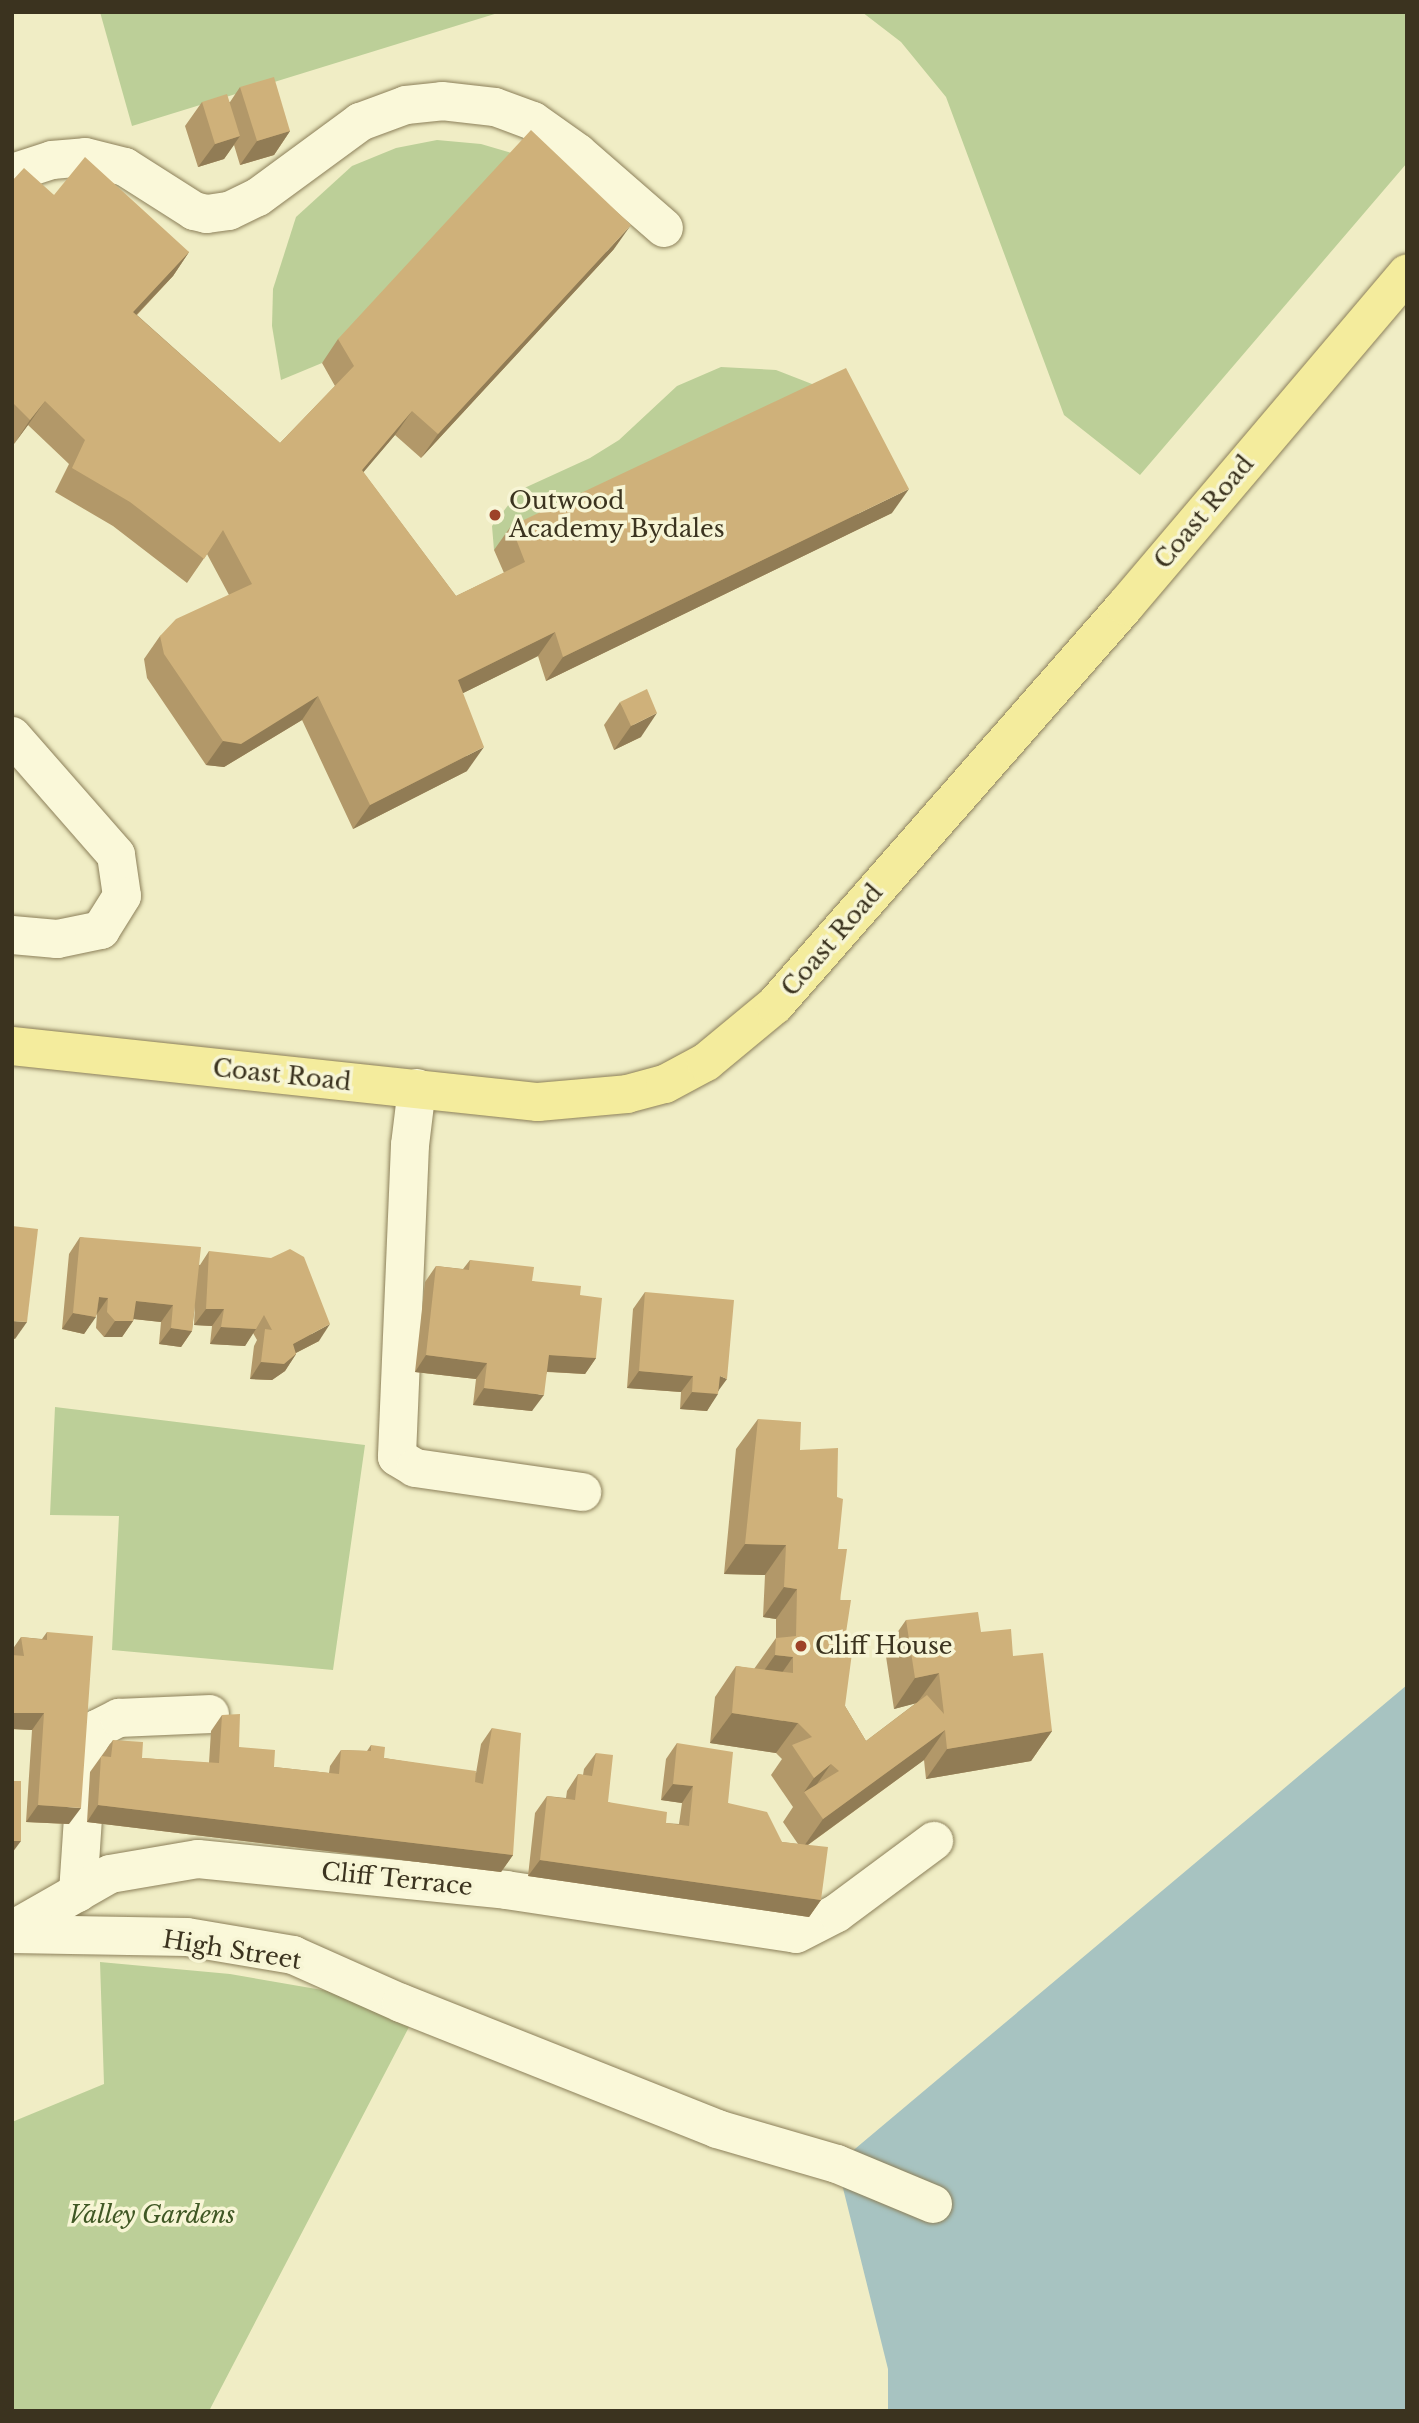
<!DOCTYPE html>
<html>
<head>
<meta charset="utf-8">
<style>
	body { margin:0 }
	#map { position:relative; width:1419px; height:2423px; overflow:hidden; background:#f0edc5; font-family:"Libre Baskerville",serif }
	div>[style] { position:absolute }
	[style*='--x'] { left:calc(var(--x)*1px); top:calc(var(--y)*1px); width:calc(var(--w)*1px); rotate:calc(var(--a)*1deg) }
	.green>* { inset:0; background:#bccf98 }
	.water>* { inset:0; background:#a7c3c1 }
	.roads { filter:drop-shadow(0 0 2px #8c805a) drop-shadow(0 0 2px #8c805a) }
	.minor>* { height:38px; margin:-19px; padding:0 19px; transform-origin:19px; border-radius:19px; background:#faf8d9 }
	.major>* { height:38px; margin:-19px; padding:0 19px; transform-origin:19px; border-radius:19px; background:#f4ec9d }
	.wall>* { inset:0; background:#b29869 }
	.shaded-wall>* { inset:0; background:#917c55 }
	.building>* { inset:0; background:#cfb17a }
	.dots>* { width:19px; height:19px; translate:-50% -50%; box-sizing:border-box; border:4px solid #f7f5d5; border-radius:50% }
	span { translate:-50% -50%; white-space:nowrap; text-align:center; line-height:1.15; -webkit-text-stroke:7px #f7f5d5; paint-order:stroke }
	.poi-label { font-size:24px; color:#3b331f }
	.left { translate:0 -50%; text-align:left }
	.street-label { font-size:24px; color:#3b331f }
	.park-label { font-size:24px; color:#405825; font-style:italic }
	.frame { position:absolute; inset:0; border:14px solid #3b331f; pointer-events:none }
</style>
</head>
<body>
<div id="map">
	<div class="green">
		<i style="clip-path:polygon(100px 12px,501px 12px,132px 126px)"></i>
		<i style="clip-path:polygon(862px 12px,1407px 12px,1407px 163px,1140px 475px,1064px 415px,946px 97px,901px 42px)"></i>
		<i style="clip-path:polygon(437px 140px,481px 144px,515px 154px,322px 363px,281px 380px,272px 326px,273px 289px,296px 217px,352px 166px,396px 148px)"></i>
		<i style="clip-path:polygon(721px 367px,776px 370px,830px 391px,494px 550px,492px 526px,520px 490px,590px 458px,619px 440px,677px 386px)"></i>
		<i style="clip-path:polygon(55px 1407px,365px 1445px,333px 1670px,112px 1650px,119px 1516px,50px 1515px)"></i>
		<i style="clip-path:polygon(100px 1962px,230px 1974px,328px 1991px,409px 2027px,209px 2411px,12px 2411px,12px 2122px,104px 2084px)"></i>
	</div>
	<div class="water">
		<i style="clip-path:polygon(1407px 1685px,1407px 2411px,888px 2411px,888px 2369px,837px 2164px)"></i>
	</div>
	<div class="roads">
		<div class="minor">
			<i style="--x:12;--y:173;--w:42;--a:-18"></i>
			<i style="--x:52;--y:160;--w:33;--a:-5"></i>
			<i style="--x:85;--y:157;--w:41;--a:14"></i>
			<i style="--x:125;--y:167;--w:82;--a:32.5"></i>
			<i style="--x:194;--y:211;--w:13;--a:13"></i>
			<i style="--x:207;--y:214;--w:22;--a:-8"></i>
			<i style="--x:229;--y:211;--w:32;--a:-26"></i>
			<i style="--x:258;--y:197;--w:127;--a:-36.3"></i>
			<i style="--x:360;--y:122;--w:49;--a:-20.3"></i>
			<i style="--x:406;--y:105;--w:36;--a:-6"></i>
			<i style="--x:442;--y:101;--w:53;--a:6.5"></i>
			<i style="--x:495;--y:107;--w:40;--a:20.2"></i>
			<i style="--x:533;--y:121;--w:55;--a:35.4"></i>
			<i style="--x:578;--y:153;--w:114;--a:41.1"></i>
			<i style="--x:12;--y:736;--w:158;--a:48.8"></i>
			<i style="--x:116;--y:855;--w:41;--a:81.7"></i>
			<i style="--x:122;--y:896;--w:40;--a:122"></i>
			<i style="--x:101;--y:930;--w:45;--a:168.4"></i>
			<i style="--x:57;--y:939;--w:45;--a:-174.9"></i>
			<i style="--x:417;--y:1088;--w:57;--a:97"></i>
			<i style="--x:410;--y:1145;--w:312;--a:92.4"></i>
			<i style="--x:397;--y:1457;--w:21;--a:31"></i>
			<i style="--x:415;--y:1468;--w:169;--a:8.2"></i>
			<i style="--x:78;--y:1893;--w:150;--a:-86.2"></i>
			<i style="--x:88;--y:1743;--w:17;--a:-57"></i>
			<i style="--x:97;--y:1729;--w:25;--a:-27"></i>
			<i style="--x:119;--y:1718;--w:91;--a:-2.5"></i>
			<i style="--x:12;--y:1930;--w:113;--a:-29.7"></i>
			<i style="--x:110;--y:1874;--w:89;--a:-9.7"></i>
			<i style="--x:198;--y:1859;--w:310;--a:5.7"></i>
			<i style="--x:506;--y:1890;--w:293;--a:8.6"></i>
			<i style="--x:796;--y:1934;--w:46;--a:-27.1"></i>
			<i style="--x:837;--y:1913;--w:121;--a:-36.6"></i>
			<i style="--x:12;--y:1934;--w:175;--a:1"></i>
			<i style="--x:187;--y:1937;--w:108;--a:9.6"></i>
			<i style="--x:293;--y:1955;--w:118;--a:24"></i>
			<i style="--x:401;--y:2003;--w:340;--a:21.7"></i>
			<i style="--x:717;--y:2129;--w:125;--a:16.3"></i>
			<i style="--x:837;--y:2164;--w:104;--a:22.6"></i>
		</div>
		<div class="major">
			<i style="--x:12;--y:1046;--w:529;--a:6.08"></i>
			<i style="--x:538;--y:1102;--w:89;--a:-5.1"></i>
			<i style="--x:627;--y:1094;--w:39;--a:-15"></i>
			<i style="--x:665;--y:1084;--w:47;--a:-28.2"></i>
			<i style="--x:706;--y:1062;--w:89;--a:-39.6"></i>
			<i style="--x:775;--y:1005;--w:531;--a:-48.74"></i>
			<i style="--x:1125;--y:606;--w:436;--a:-49.7"></i>
		</div>
	</div>
	<div class="wall">
		<i style="clip-path:polygon(240px 87px,290px 131px,274px 155px,240px 165px,234px 145px,224px 159px,198px 167px,185px 126px,202px 102px,230px 102px)"></i>
		<i style="clip-path:polygon(12px 181px,54px 195px,189px 252px,173px 276px,137px 315px,280px 443px,335px 386px,322px 363px,338px 339px,614px 249px,421px 458px,395px 435px,363px 472px,456px 596px,504px 573px,494px 550px,511px 526px,892px 513px,546px 681px,538px 656px,463px 693px,467px 771px,353px 829px,302px 720px,224px 767px,206px 765px,147px 678px,144px 659px,160px 636px,229px 595px,207px 554px,187px 583px,113px 526px,55px 492px,69px 464px,28px 425px,14px 444px,12px 443px)"></i>
		<i style="clip-path:polygon(620px 702px,641px 737px,614px 750px,604px 725px)"></i>
		<i style="clip-path:polygon(80px 1237px,200px 1265px,209px 1251px,319px 1341px,296px 1353px,296px 1354px,285px 1371px,272px 1380px,250px 1379px,254px 1346px,257px 1340px,253px 1333px,245px 1346px,210px 1344px,212px 1326px,194px 1325px,195px 1304px,192px 1331px,181px 1347px,159px 1344px,161px 1322px,134px 1319px,133px 1321px,122px 1337px,104px 1337px,96px 1328px,97px 1314px,84px 1334px,62px 1329px,69px 1254px)"></i>
		<i style="clip-path:polygon(470px 1260px,532px 1281px,580px 1295px,596px 1358px,585px 1374px,547px 1372px,532px 1411px,473px 1405px,476px 1379px,415px 1372px,425px 1282px,436px 1266px,463px 1269px)"></i>
		<i style="clip-path:polygon(645px 1292px,719px 1390px,707px 1411px,680px 1409px,681px 1392px,627px 1388px,633px 1309px)"></i>
		<i style="clip-path:polygon(758px 1419px,800px 1450px,837px 1497px,838px 1549px,845px 1706px,866px 1741px,916px 1703px,894px 1709px,885px 1650px,906px 1620px,981px 1632px,1013px 1656px,1052px 1731px,1031px 1761px,926px 1779px,924px 1760px,808px 1845px,821px 1900px,809px 1917px,528px 1876px,535px 1813px,547px 1796px,566px 1798px,567px 1791px,578px 1774px,583px 1775px,584px 1769px,596px 1753px,608px 1802px,666px 1823px,679px 1824px,682px 1803px,661px 1800px,666px 1759px,677px 1743px,728px 1803px,782px 1842px,798px 1844px,783px 1822px,793px 1807px,771px 1775px,782px 1759px,776px 1753px,710px 1743px,715px 1697px,736px 1666px,754px 1669px,776px 1638px,776px 1619px,763px 1617px,765px 1575px,724px 1574px,736px 1449px)"></i>
		<i style="clip-path:polygon(47px 1632px,69px 1824px,26px 1822px,32px 1730px,12px 1729px,12px 1650px,21px 1637px,42px 1639px)"></i>
		<i style="clip-path:polygon(222px 1715px,239px 1747px,274px 1767px,329px 1773px,330px 1766px,341px 1750px,367px 1751px,371px 1745px,384px 1758px,476px 1773px,481px 1744px,492px 1728px,513px 1855px,501px 1872px,87px 1822px,90px 1772px,113px 1740px,142px 1758px,209px 1763px,211px 1731px)"></i>
	</div>
	<div class="shaded-wall">
		<i style="clip-path:polygon(290px 131px,274px 155px,240px 165px,257px 141px)"></i>
		<i style="clip-path:polygon(240px 136px,224px 159px,198px 167px,215px 144px)"></i>
		<i style="clip-path:polygon(631px 225px,614px 249px,421px 458px,438px 434px)"></i>
		<i style="clip-path:polygon(189px 252px,173px 276px,117px 335px,133px 312px)"></i>
		<i style="clip-path:polygon(45px 401px,28px 425px,14px 444px,30px 420px)"></i>
		<i style="clip-path:polygon(412px 411px,395px 435px,345px 494px,362px 470px)"></i>
		<i style="clip-path:polygon(909px 489px,892px 513px,546px 681px,563px 657px)"></i>
		<i style="clip-path:polygon(555px 632px,538px 656px,441px 704px,458px 680px)"></i>
		<i style="clip-path:polygon(318px 696px,302px 720px,224px 767px,206px 765px,223px 741px)"></i>
		<i style="clip-path:polygon(657px 713px,641px 737px,614px 750px,631px 726px)"></i>
		<i style="clip-path:polygon(484px 747px,467px 771px,353px 829px,370px 805px)"></i>
		<i style="clip-path:polygon(99px 1297px,108px 1298px,97px 1314px)"></i>
		<i style="clip-path:polygon(136px 1301px,173px 1305px,161px 1322px,124px 1318px)"></i>
		<i style="clip-path:polygon(206px 1309px,224px 1309px,212px 1326px,194px 1325px)"></i>
		<i style="clip-path:polygon(73px 1313px,96px 1317px,84px 1334px,62px 1329px)"></i>
		<i style="clip-path:polygon(12px 1321px,27px 1322px,15px 1339px,12px 1338px)"></i>
		<i style="clip-path:polygon(115px 1321px,133px 1321px,122px 1337px,104px 1337px)"></i>
		<i style="clip-path:polygon(330px 1324px,319px 1341px,282px 1360px,293px 1344px)"></i>
		<i style="clip-path:polygon(221px 1327px,256px 1329px,245px 1346px,210px 1344px)"></i>
		<i style="clip-path:polygon(171px 1328px,192px 1331px,181px 1347px,159px 1344px)"></i>
		<i style="clip-path:polygon(296px 1354px,285px 1371px,272px 1380px,250px 1379px,261px 1362px)"></i>
		<i style="clip-path:polygon(426px 1355px,487px 1363px,476px 1379px,415px 1372px)"></i>
		<i style="clip-path:polygon(549px 1355px,596px 1358px,585px 1374px,537px 1371px)"></i>
		<i style="clip-path:polygon(639px 1371px,693px 1376px,681px 1392px,627px 1388px)"></i>
		<i style="clip-path:polygon(720px 1376px,727px 1379px,716px 1394px,718px 1394px,707px 1411px,680px 1409px,692px 1392px)"></i>
		<i style="clip-path:polygon(484px 1388px,544px 1395px,532px 1411px,473px 1405px)"></i>
		<i style="clip-path:polygon(745px 1544px,786px 1545px,765px 1575px,724px 1574px)"></i>
		<i style="clip-path:polygon(784px 1587px,797px 1589px,776px 1619px,763px 1617px)"></i>
		<i style="clip-path:polygon(775px 1655px,793px 1657px,772px 1687px,754px 1685px)"></i>
		<i style="clip-path:polygon(939px 1673px,917px 1703px,894px 1709px,915px 1678px)"></i>
		<i style="clip-path:polygon(12px 1713px,44px 1713px,32px 1730px,12px 1729px)"></i>
		<i style="clip-path:polygon(732px 1713px,798px 1723px,776px 1753px,710px 1743px)"></i>
		<i style="clip-path:polygon(945px 1730px,924px 1760px,802px 1849px,823px 1819px)"></i>
		<i style="clip-path:polygon(1052px 1731px,1031px 1761px,926px 1779px,947px 1749px)"></i>
		<i style="clip-path:polygon(831px 1764px,810px 1794px,804px 1792px,814px 1778px)"></i>
		<i style="clip-path:polygon(673px 1784px,693px 1786px,682px 1803px,661px 1800px)"></i>
		<i style="clip-path:polygon(38px 1805px,81px 1808px,69px 1824px,26px 1822px)"></i>
		<i style="clip-path:polygon(98px 1805px,513px 1855px,501px 1872px,87px 1822px)"></i>
		<i style="clip-path:polygon(12px 1841px,21px 1841px,12px 1853px)"></i>
		<i style="clip-path:polygon(540px 1860px,821px 1900px,809px 1917px,528px 1876px)"></i>
	</div>
	<div class="building">
		<i style="clip-path:polygon(274px 77px,290px 131px,257px 141px,240px 87px)"></i>
		<i style="clip-path:polygon(227px 94px,240px 136px,215px 144px,202px 102px)"></i>
		<i style="clip-path:polygon(531px 130px,631px 225px,438px 434px,412px 411px,362px 470px,456px 596px,525px 562px,511px 526px,846px 368px,909px 489px,563px 657px,555px 632px,458px 680px,484px 747px,370px 805px,318px 696px,241px 744px,223px 741px,164px 654px,160px 636px,176px 619px,252px 584px,223px 530px,204px 559px,130px 502px,72px 468px,85px 440px,45px 401px,30px 420px,12px 402px,12px 181px,24px 168px,54px 195px,85px 157px,189px 252px,133px 312px,280px 443px,354px 366px,338px 339px)"></i>
		<i style="clip-path:polygon(647px 689px,657px 713px,631px 726px,620px 702px)"></i>
		<i style="clip-path:polygon(12px 1226px,38px 1229px,27px 1322px,12px 1321px)"></i>
		<i style="clip-path:polygon(80px 1237px,201px 1247px,192px 1331px,171px 1328px,173px 1305px,136px 1301px,133px 1321px,115px 1321px,107px 1312px,108px 1298px,99px 1297px,96px 1317px,73px 1313px)"></i>
		<i style="clip-path:polygon(290px 1249px,304px 1257px,330px 1324px,293px 1344px,296px 1354px,284px 1364px,261px 1362px,265px 1329px,272px 1330px,264px 1315px,256px 1329px,221px 1327px,224px 1309px,206px 1309px,209px 1251px,271px 1258px)"></i>
		<i style="clip-path:polygon(470px 1260px,534px 1267px,532px 1281px,581px 1286px,580px 1295px,602px 1298px,596px 1358px,549px 1355px,544px 1395px,484px 1388px,487px 1363px,426px 1355px,436px 1266px,469px 1270px)"></i>
		<i style="clip-path:polygon(645px 1292px,734px 1300px,727px 1379px,720px 1376px,718px 1394px,692px 1392px,693px 1376px,639px 1371px)"></i>
		<i style="clip-path:polygon(758px 1419px,801px 1422px,800px 1450px,838px 1448px,837px 1497px,843px 1499px,838px 1549px,847px 1549px,840px 1600px,851px 1600px,843px 1652px,852px 1653px,845px 1706px,866px 1741px,927px 1695px,944px 1714px,939px 1673px,915px 1678px,906px 1620px,978px 1612px,981px 1632px,1011px 1629px,1013px 1656px,1043px 1653px,1052px 1731px,947px 1749px,945px 1730px,823px 1819px,804px 1792px,839px 1771px,831px 1764px,814px 1778px,792px 1745px,812px 1737px,798px 1723px,732px 1713px,736px 1666px,793px 1673px,793px 1657px,775px 1655px,776px 1638px,796px 1636px,797px 1589px,784px 1587px,786px 1545px,745px 1544px)"></i>
		<i style="clip-path:polygon(47px 1632px,93px 1636px,81px 1808px,38px 1805px,44px 1713px,12px 1713px,12px 1655px,24px 1656px,21px 1637px,47px 1640px)"></i>
		<i style="clip-path:polygon(240px 1714px,239px 1747px,275px 1750px,274px 1767px,339px 1774px,341px 1750px,371px 1751px,371px 1745px,385px 1747px,384px 1758px,476px 1771px,475px 1782px,483px 1784px,492px 1728px,521px 1733px,513px 1855px,98px 1805px,101px 1756px,111px 1757px,113px 1740px,143px 1742px,142px 1758px,219px 1763px,222px 1715px)"></i>
		<i style="clip-path:polygon(677px 1743px,733px 1752px,728px 1803px,767px 1812px,782px 1842px,828px 1847px,821px 1900px,540px 1860px,547px 1796px,575px 1800px,578px 1774px,592px 1776px,596px 1753px,613px 1755px,608px 1802px,667px 1812px,666px 1823px,689px 1826px,693px 1786px,673px 1784px)"></i>
		<i style="clip-path:polygon(12px 1781px,21px 1781px,21px 1841px,12px 1841px)"></i>
	</div>
	<div class="dots">
		<i style="left:495px;top:515px;background:#9d4228"></i>
		<i style="left:801px;top:1646px;background:#9d4228"></i>
	</div>
	<div class="poi-label">
		<span class="left" style="left:509px;top:515px">Outwood<br>Academy Bydales</span>
		<span class="left" style="left:815px;top:1646px">Cliff House</span>
	</div>
	<div class="street-label">
		<span style="left:1204px;top:512px;rotate:-50deg">Coast Road</span>
		<span style="left:832px;top:940px;rotate:-49deg">Coast Road</span>
		<span style="left:282px;top:1075px;rotate:6deg">Coast Road</span>
		<span style="left:397px;top:1879px;rotate:6deg">Cliff Terrace</span>
		<span style="left:232px;top:1950px;rotate:9deg">High Street</span>
	</div>
	<div class="park-label">
		<span style="left:152px;top:2215px">Valley Gardens</span>
	</div>
	<div class="frame"></div>
</div>
</body>
</html>
